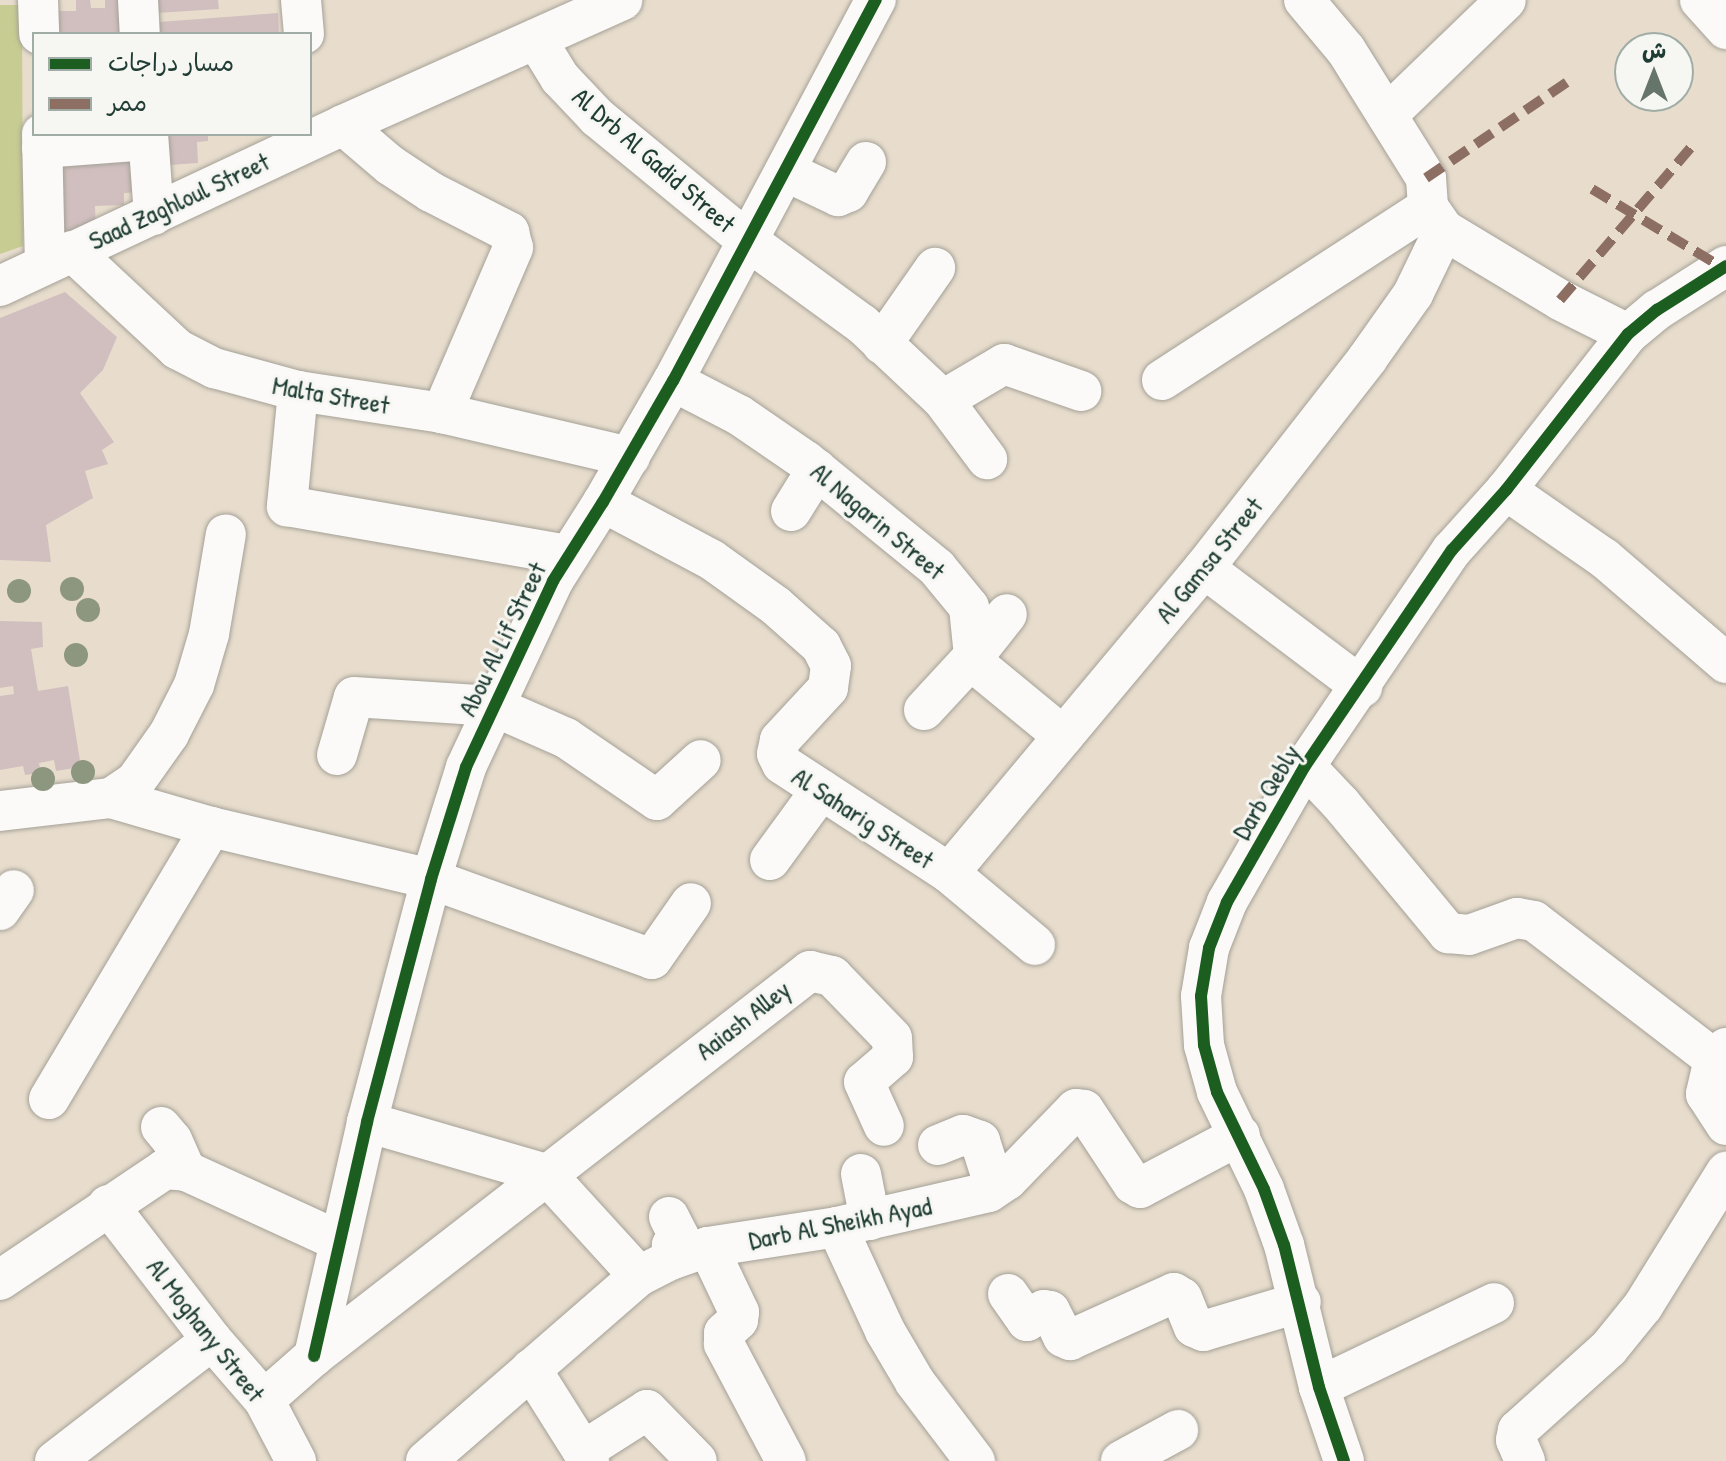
<!DOCTYPE html>
<html>
<head>
<meta charset="utf-8">
<style>
	body { margin:0 }
	#map { position:relative; width:1726px; height:1461px; overflow:hidden; background:#e8ddcd; font-family:"Patrick Hand","Playpen Sans Arabic",sans-serif }
	div>[style] { position:absolute }
	[style*='--x'] { left:calc(var(--x)*1px); top:calc(var(--y)*1px); width:calc(var(--w)*1px); rotate:calc(var(--a)*1deg) }
	.green>* { inset:0; background:#c7cc92 }
	.building>* { inset:0; background:#d1bfbf }
	.roads { filter:drop-shadow(0 0 2px #a4a197) drop-shadow(0 0 2px #a4a197) }
	.minor>* { height:40px; margin:-20px; padding:0 20px; transform-origin:20px; border-radius:20px; background:#fcfaf8 }
	.quiet>* { height:10px; margin-top:-5px; transform-origin:0; background:repeating-linear-gradient(90deg,#8d6e63 0 20px,transparent 0 30px) }
	.cycleway>* { height:12px; margin:-6px; padding:0 6px; transform-origin:6px; border-radius:6px; background:#1b5e20 }
	.trees>* { width:24px; height:24px; margin:-12px; border-radius:50%; background:#8d977f }
	span { translate:-50% -50%; white-space:nowrap; text-align:center; line-height:1.15; -webkit-text-stroke:6px #f6f6f2; paint-order:stroke }
	.street-label { font-size:26px; color:#1f3d34 }
	.legend { position:absolute; left:32px; top:32px; width:280px; height:104px; box-sizing:border-box; background:#f6f6f2; border:2px solid #a0aca6; margin:0; padding:10px 14px; list-style:none; font-size:24px; color:#1f3d34 }
	.legend li { display:flex; align-items:center; gap:16px; height:40px }
	.legend b { width:40px; border:2px solid #a0aca6 }
	.north { position:absolute; left:1614px; top:32px; width:80px; height:80px; box-sizing:border-box; background:#f6f6f2; border:2px solid #a0aca6; border-radius:50%; rotate:0deg; font-size:22px; font-weight:700; line-height:32px; text-align:center; color:#1f3d34 }
	.north::after { content:''; display:block; margin:auto; width:28px; height:36px; background:#65756a; clip-path:polygon(50% 0,100% 100%,50% 72%,0 100%) }
</style>
</head>
<body>
<div id="map">
	<div class="green">
		<i style="clip-path:polygon(0 5px,22px 5px,23px 246px,0 254px)"></i>
	</div>
	<div class="building">
		<i style="clip-path:polygon(76px 0,90px 0,91px 8px,105px 8px,105px 0,123px 0,130px 34px,54px 34px,54px 11px,76px 11px)"></i>
		<i style="clip-path:polygon(157px 0,218px 0,219px 9px,157px 13px)"></i>
		<i style="clip-path:polygon(278px 13px,279px 34px,160px 34px,159px 22px)"></i>
		<i style="clip-path:polygon(167px 134px,208px 134px,208px 141px,197px 142px,198px 163px,170px 165px)"></i>
		<i style="clip-path:polygon(138px 160px,139px 192px,124px 193px,124px 205px,95px 206px,96px 234px,59px 235px,58px 161px)"></i>
		<i style="clip-path:polygon(65px 292px,117px 337px,103px 370px,80px 393px,114px 442px,102px 450px,108px 464px,85px 471px,93px 498px,46px 525px,51px 562px,0 560px,0 318px)"></i>
		<i style="clip-path:polygon(0 621px,42px 622px,43px 647px,31px 649px,38px 691px,68px 686px,81px 767px,56px 771px,54px 760px,39px 763px,41px 773px,25px 775px,23px 766px,0 770px,0 696px,14px 694px,13px 686px,0 688px)"></i>
	</div>
	<div class="roads">
		<div class="minor">
			<i style="--x:38;--y:0;--w:34;--a:88"></i>
			<i style="--x:138;--y:0;--w:34;--a:87"></i>
			<i style="--x:301;--y:0;--w:34;--a:85"></i>
			<i style="--x:1304;--y:0;--w:65;--a:50"></i>
			<i style="--x:1346;--y:50;--w:151;--a:58"></i>
			<i style="--x:1426;--y:178;--w:29;--a:86"></i>
			<i style="--x:1428;--y:207;--w:28;--a:55"></i>
			<i style="--x:1444;--y:230;--w:135;--a:31.1"></i>
			<i style="--x:1560;--y:300;--w:76;--a:26.6"></i>
			<i style="--x:1700;--y:0;--w:39;--a:48"></i>
			<i style="--x:536;--y:39;--w:46;--a:58.4"></i>
			<i style="--x:560;--y:78;--w:55;--a:46.5"></i>
			<i style="--x:598;--y:118;--w:194;--a:39.4"></i>
			<i style="--x:748;--y:241;--w:141;--a:36.1"></i>
			<i style="--x:862;--y:324;--w:111;--a:43.2"></i>
			<i style="--x:943;--y:400;--w:74;--a:53.3"></i>
			<i style="--x:1387;--y:115;--w:165;--a:-44"></i>
			<i style="--x:343;--y:125;--w:62;--a:40.4"></i>
			<i style="--x:390;--y:165;--w:49;--a:33.4"></i>
			<i style="--x:431;--y:192;--w:88;--a:27.1"></i>
			<i style="--x:509;--y:232;--w:16;--a:76"></i>
			<i style="--x:513;--y:248;--w:180;--a:113.3"></i>
			<i style="--x:42;--y:134;--w:130;--a:88.7"></i>
			<i style="--x:148;--y:134;--w:81;--a:85.8"></i>
			<i style="--x:42;--y:148;--w:106;--a:-4.3"></i>
			<i style="--x:785;--y:171;--w:59;--a:25.3"></i>
			<i style="--x:838;--y:196;--w:11;--a:-22"></i>
			<i style="--x:848;--y:192;--w:35;--a:-59"></i>
			<i style="--x:72;--y:251;--w:144;--a:43"></i>
			<i style="--x:177;--y:349;--w:42;--a:27.2"></i>
			<i style="--x:214;--y:368;--w:87;--a:15.3"></i>
			<i style="--x:298;--y:391;--w:146;--a:8.7"></i>
			<i style="--x:442;--y:413;--w:193;--a:13.2"></i>
			<i style="--x:0;--y:286;--w:379;--a:-25.1"></i>
			<i style="--x:343;--y:125;--w:306;--a:-24.1"></i>
			<i style="--x:882;--y:344;--w:93;--a:-55.1"></i>
			<i style="--x:1162;--y:380;--w:317;--a:-33"></i>
			<i style="--x:673;--y:381;--w:74;--a:27.3"></i>
			<i style="--x:739;--y:415;--w:81;--a:34.5"></i>
			<i style="--x:806;--y:461;--w:169;--a:39.2"></i>
			<i style="--x:937;--y:568;--w:50;--a:50.6"></i>
			<i style="--x:969;--y:607;--w:49;--a:84.2"></i>
			<i style="--x:974;--y:656;--w:12;--a:66"></i>
			<i style="--x:979;--y:667;--w:109;--a:39.4"></i>
			<i style="--x:298;--y:391;--w:116;--a:95.5"></i>
			<i style="--x:287;--y:506;--w:286;--a:9.9"></i>
			<i style="--x:943;--y:400;--w:71;--a:-30.5"></i>
			<i style="--x:1004;--y:364;--w:82;--a:19.3"></i>
			<i style="--x:1506;--y:490;--w:119;--a:34.8"></i>
			<i style="--x:1604;--y:558;--w:161;--a:40.7"></i>
			<i style="--x:603;--y:502;--w:123;--a:28"></i>
			<i style="--x:712;--y:560;--w:79;--a:35.7"></i>
			<i style="--x:776;--y:606;--w:60;--a:41.6"></i>
			<i style="--x:821;--y:646;--w:22;--a:63"></i>
			<i style="--x:831;--y:666;--w:22;--a:98"></i>
			<i style="--x:828;--y:688;--w:71;--a:132.7"></i>
			<i style="--x:780;--y:740;--w:14;--a:102"></i>
			<i style="--x:777;--y:754;--w:11;--a:63"></i>
			<i style="--x:782;--y:764;--w:199;--a:33.1"></i>
			<i style="--x:949;--y:873;--w:112;--a:39.9"></i>
			<i style="--x:791;--y:511;--w:49;--a:-58.2"></i>
			<i style="--x:1204;--y:568;--w:198;--a:37"></i>
			<i style="--x:924;--y:710;--w:74;--a:-47.2"></i>
			<i style="--x:974;--y:656;--w:53;--a:-51.8"></i>
			<i style="--x:337;--y:755;--w:60;--a:-73.7"></i>
			<i style="--x:354;--y:697;--w:139;--a:3.7"></i>
			<i style="--x:493;--y:706;--w:80;--a:23.7"></i>
			<i style="--x:566;--y:738;--w:110;--a:34.3"></i>
			<i style="--x:657;--y:800;--w:59;--a:-42.3"></i>
			<i style="--x:1305;--y:766;--w:52;--a:46.5"></i>
			<i style="--x:1341;--y:804;--w:168;--a:50.3"></i>
			<i style="--x:1448;--y:933;--w:21;--a:5"></i>
			<i style="--x:1469;--y:935;--w:51;--a:-19.5"></i>
			<i style="--x:1517;--y:918;--w:17;--a:10"></i>
			<i style="--x:1534;--y:921;--w:227;--a:37.5"></i>
			<i style="--x:111;--y:798;--w:104;--a:16.2"></i>
			<i style="--x:211;--y:827;--w:226;--a:13.3"></i>
			<i style="--x:431;--y:879;--w:235;--a:19.9"></i>
			<i style="--x:652;--y:959;--w:68;--a:-55.1"></i>
			<i style="--x:0;--y:811;--w:112;--a:-6.7"></i>
			<i style="--x:111;--y:798;--w:29;--a:-34"></i>
			<i style="--x:135;--y:782;--w:59;--a:-54.7"></i>
			<i style="--x:169;--y:734;--w:55;--a:-63"></i>
			<i style="--x:194;--y:685;--w:53;--a:-73.6"></i>
			<i style="--x:209;--y:634;--w:101;--a:-80.4"></i>
			<i style="--x:770;--y:860;--w:87;--a:-53.9"></i>
			<i style="--x:949;--y:873;--w:398;--a:-50.1"></i>
			<i style="--x:1204;--y:568;--w:265;--a:-52"></i>
			<i style="--x:1367;--y:359;--w:80;--a:-54.7"></i>
			<i style="--x:1413;--y:294;--w:71;--a:-64.2"></i>
			<i style="--x:0;--y:910;--w:24;--a:-55"></i>
			<i style="--x:1726;--y:1048;--w:16;--a:137"></i>
			<i style="--x:1714;--y:1059;--w:36;--a:103"></i>
			<i style="--x:1706;--y:1094;--w:37;--a:57"></i>
			<i style="--x:49;--y:1099;--w:317;--a:-59.2"></i>
			<i style="--x:367;--y:1122;--w:186;--a:16.2"></i>
			<i style="--x:546;--y:1174;--w:138;--a:47.6"></i>
			<i style="--x:161;--y:1127;--w:17;--a:50"></i>
			<i style="--x:172;--y:1140;--w:34;--a:66"></i>
			<i style="--x:938;--y:1145;--w:27;--a:-22"></i>
			<i style="--x:963;--y:1135;--w:18;--a:19"></i>
			<i style="--x:980;--y:1141;--w:49;--a:72.3"></i>
			<i style="--x:861;--y:1174;--w:47;--a:78.9"></i>
			<i style="--x:108;--y:1205;--w:170;--a:52.4"></i>
			<i style="--x:212;--y:1340;--w:79;--a:49.1"></i>
			<i style="--x:264;--y:1400;--w:69;--a:62.3"></i>
			<i style="--x:669;--y:1217;--w:22;--a:63"></i>
			<i style="--x:679;--y:1237;--w:11;--a:131"></i>
			<i style="--x:672;--y:1245;--w:14;--a:86"></i>
			<i style="--x:837;--y:1227;--w:115;--a:65.2"></i>
			<i style="--x:885;--y:1331;--w:59;--a:59.5"></i>
			<i style="--x:915;--y:1382;--w:99;--a:52.8"></i>
			<i style="--x:708;--y:1247;--w:72;--a:64.5"></i>
			<i style="--x:739;--y:1312;--w:8;--a:97"></i>
			<i style="--x:738;--y:1320;--w:19;--a:137"></i>
			<i style="--x:724;--y:1333;--w:11;--a:90"></i>
			<i style="--x:724;--y:1344;--w:132;--a:62.1"></i>
			<i style="--x:0;--y:1280;--w:199;--a:-33.9"></i>
			<i style="--x:165;--y:1169;--w:21;--a:5"></i>
			<i style="--x:186;--y:1171;--w:168;--a:24.6"></i>
			<i style="--x:1008;--y:1294;--w:33;--a:55"></i>
			<i style="--x:1027;--y:1321;--w:20;--a:-33"></i>
			<i style="--x:1044;--y:1310;--w:6;--a:9"></i>
			<i style="--x:1050;--y:1311;--w:29;--a:63"></i>
			<i style="--x:1063;--y:1337;--w:8;--a:23"></i>
			<i style="--x:1070;--y:1340;--w:114;--a:-24.3"></i>
			<i style="--x:1174;--y:1293;--w:9;--a:32"></i>
			<i style="--x:1182;--y:1298;--w:31;--a:68"></i>
			<i style="--x:1194;--y:1327;--w:10;--a:24"></i>
			<i style="--x:1203;--y:1331;--w:102;--a:-16.5"></i>
			<i style="--x:314;--y:1356;--w:240;--a:-77.2"></i>
			<i style="--x:367;--y:1122;--w:251;--a:-75.2"></i>
			<i style="--x:431;--y:879;--w:117;--a:-72.6"></i>
			<i style="--x:466;--y:767;--w:205;--a:-64.9"></i>
			<i style="--x:553;--y:581;--w:93;--a:-57.7"></i>
			<i style="--x:603;--y:502;--w:140;--a:-60"></i>
			<i style="--x:673;--y:381;--w:432;--a:-62"></i>
			<i style="--x:531;--y:1369;--w:109;--a:57.8"></i>
			<i style="--x:1319;--y:1387;--w:194;--a:-25.6"></i>
			<i style="--x:264;--y:1400;--w:67;--a:-41.3"></i>
			<i style="--x:314;--y:1356;--w:628;--a:-37.82"></i>
			<i style="--x:810;--y:971;--w:23;--a:13"></i>
			<i style="--x:832;--y:976;--w:86;--a:45.9"></i>
			<i style="--x:892;--y:1038;--w:19;--a:87"></i>
			<i style="--x:893;--y:1057;--w:38;--a:139"></i>
			<i style="--x:864;--y:1082;--w:48;--a:65.6"></i>
			<i style="--x:583;--y:1451;--w:76;--a:-32.6"></i>
			<i style="--x:647;--y:1410;--w:71;--a:45.6"></i>
			<i style="--x:55;--y:1461;--w:198;--a:-37.6"></i>
			<i style="--x:426;--y:1461;--w:282;--a:-41"></i>
			<i style="--x:639;--y:1276;--w:38;--a:-27"></i>
			<i style="--x:673;--y:1259;--w:37;--a:-19"></i>
			<i style="--x:708;--y:1247;--w:131;--a:-8.8"></i>
			<i style="--x:837;--y:1227;--w:156;--a:-13"></i>
			<i style="--x:989;--y:1192;--w:22;--a:-34"></i>
			<i style="--x:1007;--y:1180;--w:99;--a:-45.8"></i>
			<i style="--x:1076;--y:1109;--w:8;--a:7"></i>
			<i style="--x:1084;--y:1110;--w:89;--a:56.5"></i>
			<i style="--x:1133;--y:1184;--w:8;--a:30"></i>
			<i style="--x:1140;--y:1188;--w:113;--a:-27.9"></i>
			<i style="--x:1121;--y:1461;--w:65;--a:-28.5"></i>
			<i style="--x:1344;--y:1461;--w:78;--a:-108.7"></i>
			<i style="--x:1319;--y:1387;--w:146;--a:-103.8"></i>
			<i style="--x:1284;--y:1245;--w:59;--a:-109.7"></i>
			<i style="--x:1264;--y:1189;--w:108;--a:-115.9"></i>
			<i style="--x:1217;--y:1092;--w:49;--a:-105.5"></i>
			<i style="--x:1204;--y:1045;--w:49;--a:-93.5"></i>
			<i style="--x:1201;--y:996;--w:49;--a:-80.5"></i>
			<i style="--x:1209;--y:948;--w:49;--a:-68.6"></i>
			<i style="--x:1227;--y:902;--w:157;--a:-60.2"></i>
			<i style="--x:1305;--y:766;--w:261;--a:-55.8"></i>
			<i style="--x:1452;--y:550;--w:81;--a:-48"></i>
			<i style="--x:1506;--y:490;--w:198;--a:-52"></i>
			<i style="--x:1628;--y:334;--w:38;--a:-40"></i>
			<i style="--x:1657;--y:310;--w:82;--a:-32.5"></i>
			<i style="--x:1525;--y:1461;--w:23;--a:-113"></i>
			<i style="--x:1516;--y:1440;--w:10;--a:-79"></i>
			<i style="--x:1518;--y:1430;--w:122;--a:-42"></i>
			<i style="--x:1609;--y:1348;--w:54;--a:-51"></i>
			<i style="--x:1643;--y:1306;--w:158;--a:-58.2"></i>
		</div>
	</div>
	<div class="quiet">
		<i style="--x:1426;--y:178;--w:171;--a:-34.2"></i>
		<i style="--x:1592;--y:189;--w:153;--a:31.1"></i>
		<i style="--x:1560;--y:300;--w:201;--a:-49.4"></i>
	</div>
	<div class="cycleway">
		<i style="--x:314;--y:1356;--w:240;--a:-77.2"></i>
		<i style="--x:367;--y:1122;--w:251;--a:-75.2"></i>
		<i style="--x:431;--y:879;--w:117;--a:-72.6"></i>
		<i style="--x:466;--y:767;--w:205;--a:-64.9"></i>
		<i style="--x:553;--y:581;--w:93;--a:-57.7"></i>
		<i style="--x:603;--y:502;--w:140;--a:-60"></i>
		<i style="--x:673;--y:381;--w:432;--a:-62"></i>
		<i style="--x:1344;--y:1461;--w:78;--a:-108.7"></i>
		<i style="--x:1319;--y:1387;--w:146;--a:-103.8"></i>
		<i style="--x:1284;--y:1245;--w:59;--a:-109.7"></i>
		<i style="--x:1264;--y:1189;--w:108;--a:-115.9"></i>
		<i style="--x:1217;--y:1092;--w:49;--a:-105.5"></i>
		<i style="--x:1204;--y:1045;--w:49;--a:-93.5"></i>
		<i style="--x:1201;--y:996;--w:49;--a:-80.5"></i>
		<i style="--x:1209;--y:948;--w:49;--a:-68.6"></i>
		<i style="--x:1227;--y:902;--w:157;--a:-60.2"></i>
		<i style="--x:1305;--y:766;--w:261;--a:-55.8"></i>
		<i style="--x:1452;--y:550;--w:81;--a:-48"></i>
		<i style="--x:1506;--y:490;--w:198;--a:-52"></i>
		<i style="--x:1628;--y:334;--w:38;--a:-40"></i>
		<i style="--x:1657;--y:310;--w:82;--a:-32.5"></i>
	</div>
	<div class="trees">
		<i style="left:72px;top:589px"></i>
		<i style="left:19px;top:591px"></i>
		<i style="left:88px;top:610px"></i>
		<i style="left:76px;top:655px"></i>
		<i style="left:83px;top:772px"></i>
		<i style="left:43px;top:779px"></i>
	</div>
	<div class="street-label">
		<span style="left:654px;top:160px;rotate:41deg">Al Drb Al Gadid Street</span>
		<span style="left:179px;top:201px;rotate:-25deg">Saad Zaghloul Street</span>
		<span style="left:331px;top:395px;rotate:10deg">Malta Street</span>
		<span style="left:878px;top:521px;rotate:40deg">Al Nagarin Street</span>
		<span style="left:1209px;top:560px;rotate:-51deg">Al Gamsa Street</span>
		<span style="left:502px;top:639px;rotate:-64deg">Abou Al Lif Street</span>
		<span style="left:1266px;top:792px;rotate:-59deg">Darb Qebly</span>
		<span style="left:863px;top:818px;rotate:33deg">Al Saharig Street</span>
		<span style="left:743px;top:1020px;rotate:-38deg">Aaiash Alley</span>
		<span style="left:840px;top:1223px;rotate:-11deg">Darb Al Sheikh Ayad</span>
		<span style="left:206px;top:1330px;rotate:52deg">Al Moghany Street</span>
	</div>
	<ul class="legend">
	<li><b style="height:10px;background:#1b5e20"></b>مسار دراجات</li>
	<li><b style="height:10px;background:#8d6e63"></b>ممر</li>
	</ul>
	<div class="north">ش</div>
</div>
</body>
</html>
